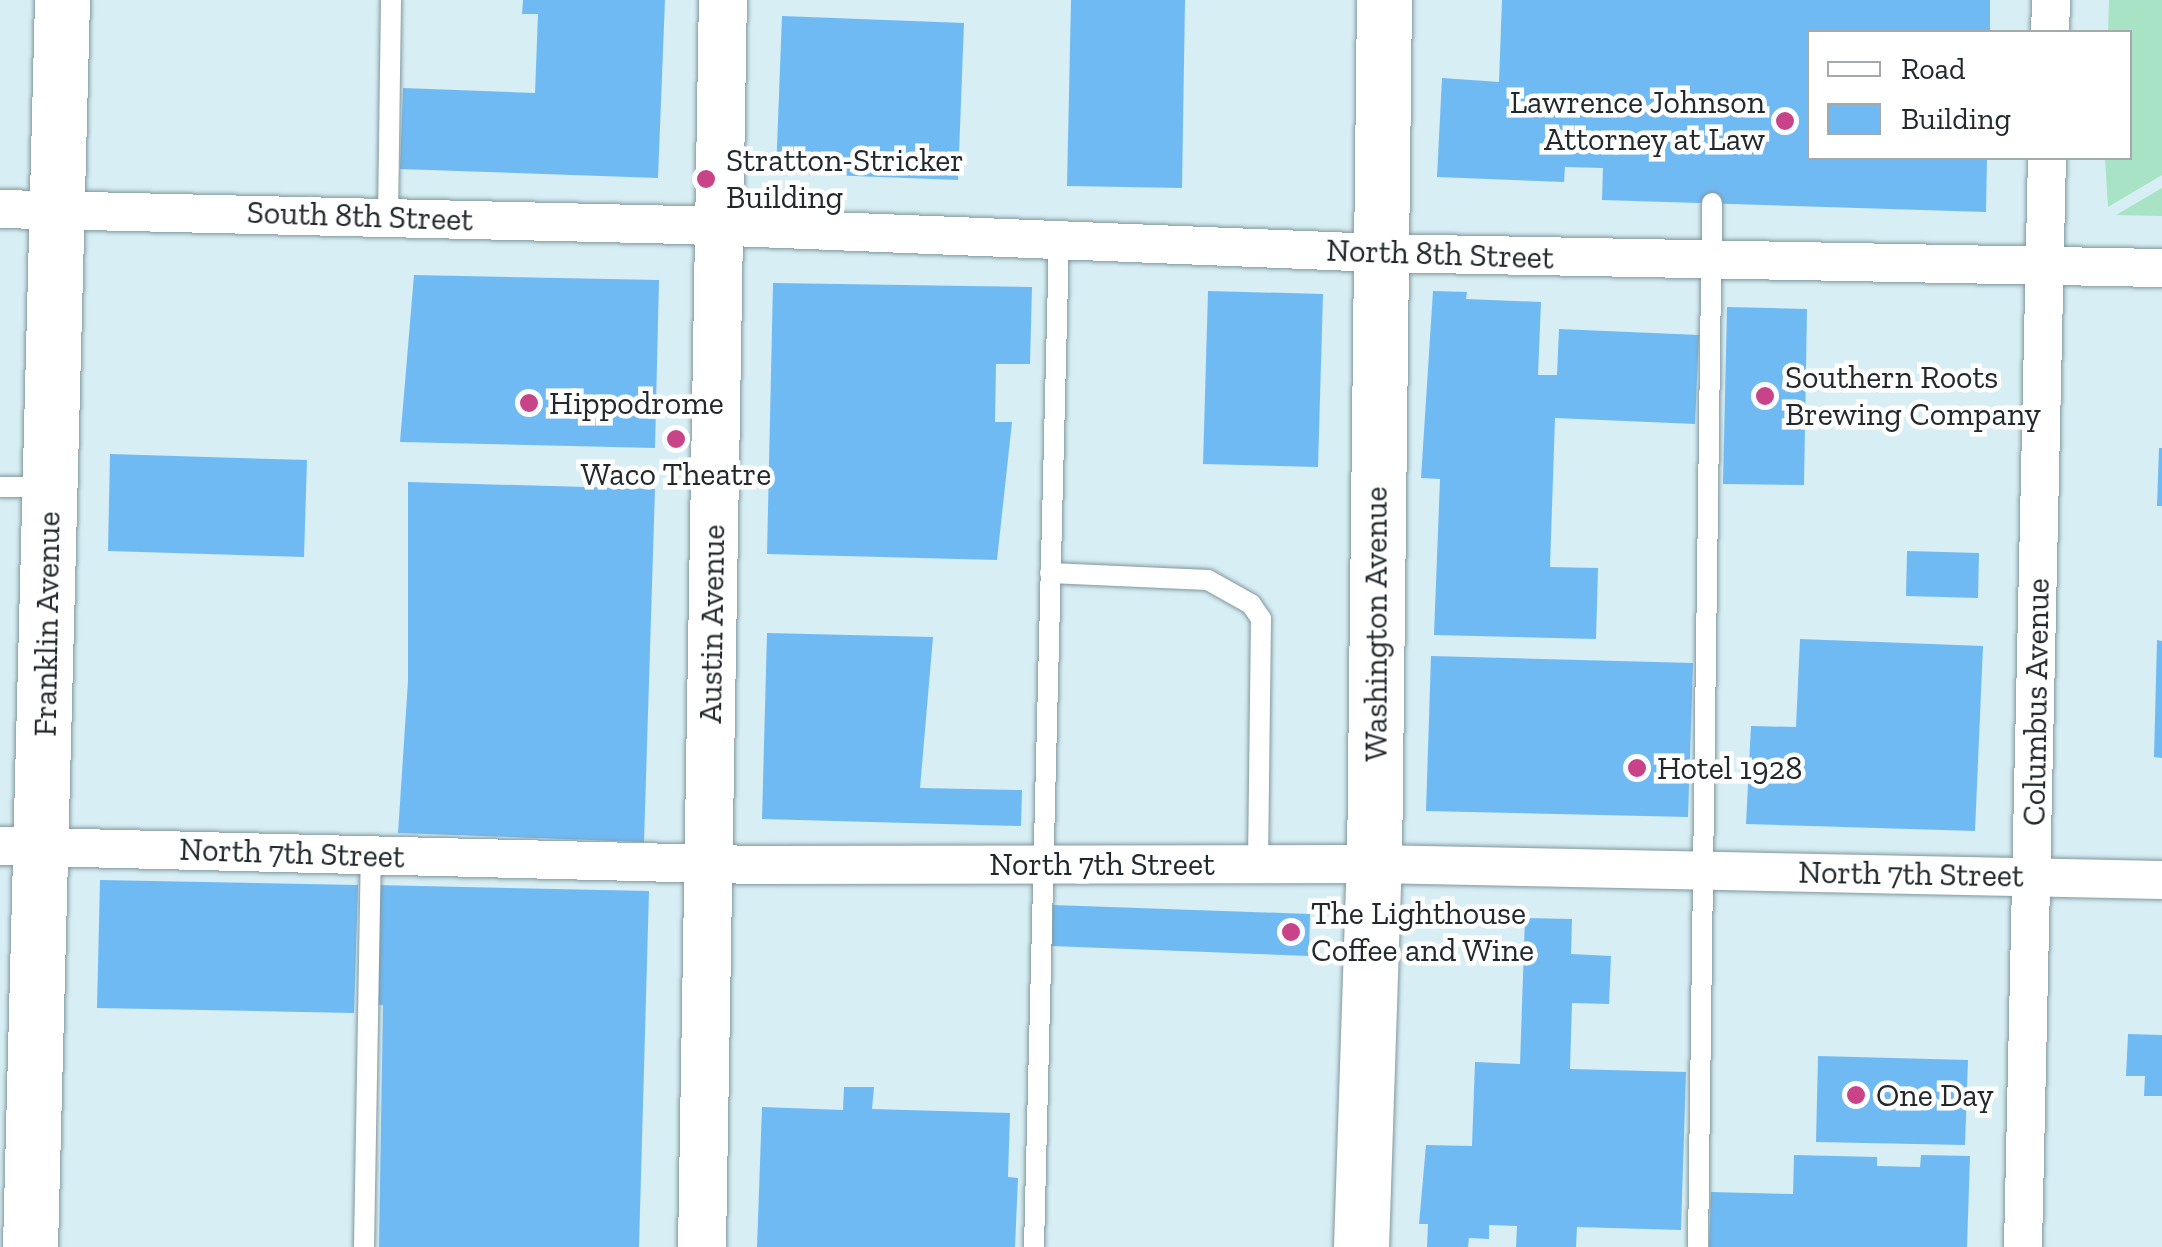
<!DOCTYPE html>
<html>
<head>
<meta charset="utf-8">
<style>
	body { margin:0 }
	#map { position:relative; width:2162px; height:1247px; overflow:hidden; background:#d7eef5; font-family:"Zilla Slab",serif }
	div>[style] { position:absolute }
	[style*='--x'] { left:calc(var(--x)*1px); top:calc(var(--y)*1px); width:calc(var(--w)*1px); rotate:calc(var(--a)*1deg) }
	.green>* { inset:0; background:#a7e3c4 }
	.building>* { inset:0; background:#70baf3 }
	.roads { filter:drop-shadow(0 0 2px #81979d) drop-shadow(0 0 2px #81979d) }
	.service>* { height:20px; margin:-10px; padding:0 10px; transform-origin:10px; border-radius:10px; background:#fff }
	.minor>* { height:38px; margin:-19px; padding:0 19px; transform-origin:19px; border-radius:19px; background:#fff }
	.tertiary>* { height:48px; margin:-24px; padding:0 24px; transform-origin:24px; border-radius:24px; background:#fff }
	.secondary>* { height:55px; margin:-27.5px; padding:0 27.5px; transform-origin:27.5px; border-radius:27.5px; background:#fff }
	.dots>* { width:28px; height:28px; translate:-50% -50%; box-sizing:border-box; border:5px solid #fff; border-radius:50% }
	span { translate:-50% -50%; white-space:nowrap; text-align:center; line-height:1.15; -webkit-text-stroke:9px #fff; paint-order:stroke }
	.poi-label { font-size:32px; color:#21292c }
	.right { translate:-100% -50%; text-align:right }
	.left { translate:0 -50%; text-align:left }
	.street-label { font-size:32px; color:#21292c }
	.legend { position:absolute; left:1807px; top:30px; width:325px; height:130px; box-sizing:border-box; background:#fff; border:2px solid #a6a9ab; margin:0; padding:12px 18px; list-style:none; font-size:30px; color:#21292c }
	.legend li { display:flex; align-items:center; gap:20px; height:50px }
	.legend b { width:50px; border:2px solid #a6a9ab }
</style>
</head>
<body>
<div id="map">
	<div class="green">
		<i style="clip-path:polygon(2109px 0,2162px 0,2162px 175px,2108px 207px,2105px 158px,2130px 158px,2130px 32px,2108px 32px)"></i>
		<i style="clip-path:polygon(2162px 188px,2162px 216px,2116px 215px)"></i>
	</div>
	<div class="building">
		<i style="clip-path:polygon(523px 0,665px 0,658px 178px,400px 169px,403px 88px,535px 93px,538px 14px,522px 14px)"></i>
		<i style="clip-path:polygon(1071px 0,1185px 0,1182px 188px,1067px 186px)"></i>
		<i style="clip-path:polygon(1502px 0,1990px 0,1990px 32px,1810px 32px,1810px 158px,1987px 158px,1986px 212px,1602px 200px,1603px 168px,1565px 167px,1564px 182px,1437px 177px,1442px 78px,1499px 82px)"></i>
		<i style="clip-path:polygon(782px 16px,964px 23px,958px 180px,776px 173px)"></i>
		<i style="clip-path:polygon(414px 275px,659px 280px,655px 448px,400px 442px)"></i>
		<i style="clip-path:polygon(773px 283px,1032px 287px,1030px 364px,996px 364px,995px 422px,1012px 422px,997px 560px,767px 554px)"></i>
		<i style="clip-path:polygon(1208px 291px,1323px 294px,1318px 467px,1203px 464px)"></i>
		<i style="clip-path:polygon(1433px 291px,1467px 292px,1466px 299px,1541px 302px,1538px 375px,1557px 375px,1559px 329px,1699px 335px,1695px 424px,1555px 418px,1550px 567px,1598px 568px,1596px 639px,1434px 635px,1440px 479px,1421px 478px)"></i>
		<i style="clip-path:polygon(1727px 307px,1807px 309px,1804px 485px,1723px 484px)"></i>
		<i style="clip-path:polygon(2159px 448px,2162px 448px,2162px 506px,2157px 506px)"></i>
		<i style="clip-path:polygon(110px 454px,307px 460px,304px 557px,108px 551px)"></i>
		<i style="clip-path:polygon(408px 482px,655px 489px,644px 842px,398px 833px,408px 681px)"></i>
		<i style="clip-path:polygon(1907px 551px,1979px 553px,1978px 598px,1906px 596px)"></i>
		<i style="clip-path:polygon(767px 633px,933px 637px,920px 788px,1022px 790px,1021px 826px,762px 819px)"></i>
		<i style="clip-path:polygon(1800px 639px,1983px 646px,1975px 831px,1746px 824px,1751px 726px,1796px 727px)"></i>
		<i style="clip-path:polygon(2157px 640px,2162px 641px,2162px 758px,2154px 757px)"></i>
		<i style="clip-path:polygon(1431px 656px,1693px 663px,1688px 817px,1426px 811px)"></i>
		<i style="clip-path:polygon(100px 880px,358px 885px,354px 1013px,97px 1008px)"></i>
		<i style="clip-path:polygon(375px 885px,649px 891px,639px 1247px,379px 1247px,383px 1005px,371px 1005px)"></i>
		<i style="clip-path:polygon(1053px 905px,1310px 914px,1309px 956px,1051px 946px)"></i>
		<i style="clip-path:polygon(1525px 918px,1572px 919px,1571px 954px,1611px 956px,1609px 1004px,1572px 1003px,1570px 1069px,1686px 1072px,1681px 1230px,1577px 1227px,1576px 1247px,1516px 1247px,1517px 1226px,1489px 1225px,1489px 1239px,1469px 1238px,1468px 1247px,1427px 1247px,1428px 1224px,1419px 1224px,1426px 1145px,1472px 1146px,1475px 1062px,1520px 1064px)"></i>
		<i style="clip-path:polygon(2128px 1034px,2162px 1035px,2162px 1096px,2144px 1096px,2145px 1076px,2126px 1076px)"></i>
		<i style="clip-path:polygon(1818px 1056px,1968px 1060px,1965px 1145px,1816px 1142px)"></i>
		<i style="clip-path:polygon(844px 1087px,874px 1087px,872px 1109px,1010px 1113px,1008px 1177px,1018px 1178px,1015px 1247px,757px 1247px,762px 1107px,843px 1110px)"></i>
		<i style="clip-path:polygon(1794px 1155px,1877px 1157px,1877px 1166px,1920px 1167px,1921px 1155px,1970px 1156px,1967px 1247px,1709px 1247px,1711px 1192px,1793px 1194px)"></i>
	</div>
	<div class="roads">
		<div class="service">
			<i style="--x:388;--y:216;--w:216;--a:-89.2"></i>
			<i style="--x:0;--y:487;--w:49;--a:0"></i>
			<i style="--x:1050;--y:573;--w:158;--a:2.5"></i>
			<i style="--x:1208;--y:580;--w:49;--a:29.2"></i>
			<i style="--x:1251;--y:604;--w:18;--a:56"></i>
			<i style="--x:1261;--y:619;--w:245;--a:90.7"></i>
			<i style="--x:364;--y:1247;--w:392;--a:-89"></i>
			<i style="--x:1034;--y:1247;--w:1007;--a:-88.58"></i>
			<i style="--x:1698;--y:1247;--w:1044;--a:-89.23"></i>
		</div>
		<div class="minor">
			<i style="--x:2050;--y:32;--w:32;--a:-88"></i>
			<i style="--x:0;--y:209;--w:682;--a:1.34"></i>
			<i style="--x:682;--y:225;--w:697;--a:2.3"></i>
			<i style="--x:1378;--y:253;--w:784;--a:1.1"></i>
			<i style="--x:0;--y:846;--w:756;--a:1.44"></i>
			<i style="--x:756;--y:865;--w:618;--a:-0.09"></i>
			<i style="--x:1374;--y:864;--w:788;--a:1.16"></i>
			<i style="--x:2023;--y:1247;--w:1089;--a:-88.74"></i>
		</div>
		<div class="tertiary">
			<i style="--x:702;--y:1247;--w:1247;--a:-89.04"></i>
		</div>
		<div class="secondary">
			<i style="--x:30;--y:1247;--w:1247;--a:-88.53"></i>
			<i style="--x:1361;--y:1247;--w:383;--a:-88.1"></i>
			<i style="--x:1374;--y:864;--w:864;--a:-89.34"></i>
		</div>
	</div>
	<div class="dots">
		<i style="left:1785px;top:121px;background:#c84387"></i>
		<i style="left:706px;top:179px;background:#c84387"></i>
		<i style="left:1765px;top:396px;background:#c84387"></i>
		<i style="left:529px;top:403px;background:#c84387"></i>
		<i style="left:676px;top:439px;background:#c84387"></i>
		<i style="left:1637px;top:768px;background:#c84387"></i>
		<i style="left:1291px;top:932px;background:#c84387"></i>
		<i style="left:1856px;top:1095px;background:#c84387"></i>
	</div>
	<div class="poi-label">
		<span class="right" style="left:1765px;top:121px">Lawrence Johnson<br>Attorney at Law</span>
		<span class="left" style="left:726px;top:179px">Stratton-Stricker<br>Building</span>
		<span class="left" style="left:1785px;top:396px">Southern Roots<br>Brewing Company</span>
		<span class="left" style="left:549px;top:403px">Hippodrome</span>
		<span style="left:676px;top:474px">Waco Theatre</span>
		<span class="left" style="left:1657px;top:768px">Hotel 1928</span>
		<span class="left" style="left:1311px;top:932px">The Lighthouse<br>Coffee and Wine</span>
		<span class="left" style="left:1876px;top:1095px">One Day</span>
	</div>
	<div class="street-label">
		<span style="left:360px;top:216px;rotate:2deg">South 8th Street</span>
		<span style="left:1440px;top:254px;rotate:2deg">North 8th Street</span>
		<span style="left:47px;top:624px;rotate:-89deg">Franklin Avenue</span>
		<span style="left:712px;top:624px;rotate:-89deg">Austin Avenue</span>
		<span style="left:1376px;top:624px;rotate:-90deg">Washington Avenue</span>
		<span style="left:2036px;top:702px;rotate:-89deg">Columbus Avenue</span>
		<span style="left:292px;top:853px;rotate:2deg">North 7th Street</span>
		<span style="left:1102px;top:864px">North 7th Street</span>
		<span style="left:1911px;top:874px;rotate:1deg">North 7th Street</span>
	</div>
	<ul class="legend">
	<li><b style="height:12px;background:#fff"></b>Road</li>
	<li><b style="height:28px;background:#70baf3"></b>Building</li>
	</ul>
</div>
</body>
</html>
